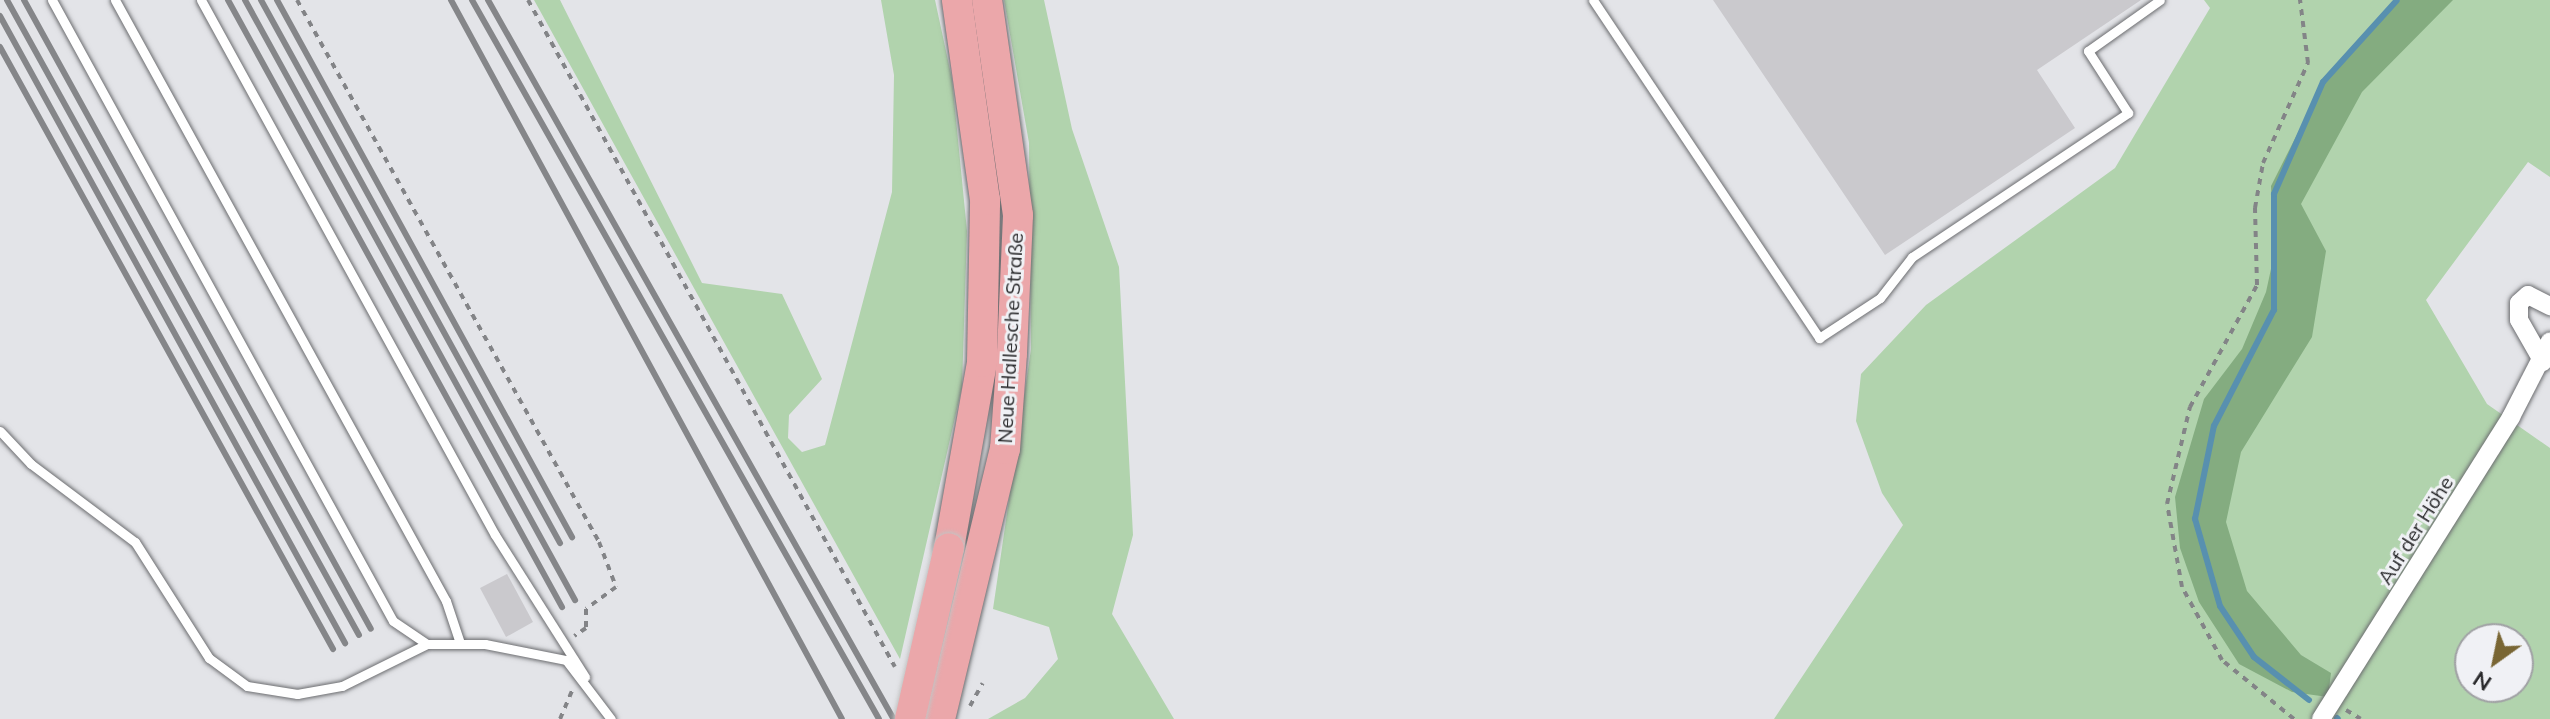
<!DOCTYPE html>
<html>
<head>
<meta charset="utf-8">
<style>
	body { margin:0 }
	#map { position:relative; width:2550px; height:719px; overflow:hidden; background:#e3e4e8; font-family:Mulish,sans-serif }
	div>[style] { position:absolute }
	[style*='--x'] { left:calc(var(--x)*1px); top:calc(var(--y)*1px); width:calc(var(--w)*1px); rotate:calc(var(--a)*1deg) }
	.green>* { inset:0; background:#b1d3ad }
	.forest>* { inset:0; background:#84ac80 }
	.stream>* { height:6px; margin:-3px; padding:0 3px; transform-origin:3px; border-radius:3px; background:#5890af }
	.building>* { inset:0; background:#cac9cd }
	.path>* { height:4px; margin-top:-2px; transform-origin:0; background:repeating-linear-gradient(90deg,#838487 0 6px,transparent 0 12px) }
	.roads { filter:drop-shadow(0 0 2px #6c6d70) drop-shadow(0 0 2px #6c6d70) }
	.lane>* { height:9px; margin:-4.5px; padding:0 4.5px; transform-origin:4.5px; border-radius:4.5px; background:#fff }
	.street>* { height:18px; margin:-9px; padding:0 9px; transform-origin:9px; border-radius:9px; background:#fff }
	.primary>* { height:30px; margin:-15px; padding:0 15px; transform-origin:15px; border-radius:15px; background:#eba7aa }
	.rail>* { height:6px; margin:-3px; padding:0 3px; transform-origin:3px; border-radius:3px; background:#858689 }
	.bridges { filter:drop-shadow(0 0 2px #c3c3c3) drop-shadow(0 0 2px #c3c3c3) }
	.primary-bridge>* { height:30px; margin:-15px; padding:0 15px; transform-origin:15px; border-radius:15px; background:#eba7aa }
	span { translate:-50% -50%; white-space:nowrap; text-align:center; line-height:1.15; -webkit-text-stroke:6px #f0f1f5; paint-order:stroke }
	.street-label { font-size:20px; color:#28282a }
	.north { position:absolute; left:2454px; top:623px; width:80px; height:80px; box-sizing:border-box; background:#f0f1f5; border:2px solid #a0a1a4; border-radius:50%; rotate:213deg; font-size:22px; font-weight:700; line-height:32px; text-align:center; color:#28282a }
	.north::after { content:''; display:block; margin:auto; width:28px; height:36px; background:#796634; clip-path:polygon(50% 0,100% 100%,50% 72%,0 100%) }
</style>
</head>
<body>
<div id="map">
	<div class="green">
		<i style="clip-path:polygon(534px 0,560px 0,702px 283px,782px 294px,822px 379px,789px 415px,788px 438px,802px 452px,825px 445px,892px 192px,894px 75px,881px 0,935px 0,952px 79px,967px 231px,962px 387px,900px 659px)"></i>
		<i style="clip-path:polygon(1004px 0,1044px 0,1072px 129px,1119px 267px,1133px 535px,1112px 614px,1174px 719px,988px 719px,1025px 698px,1058px 659px,1049px 627px,993px 609px,1031px 349px,1029px 143px)"></i>
		<i style="clip-path:polygon(evenodd,2204px 0,2550px 0,2550px 177px,2528px 162px,2426px 300px,2487px 404px,2550px 448px,2550px 719px,1774px 719px,1903px 525px,1882px 493px,1856px 421px,1861px 374px,1926px 305px,2115px 168px,2210px 8px,2204px 0,2470px 639px,2518px 639px,2518px 687px,2470px 687px,2470px 639px)"></i>
	</div>
	<div class="forest">
		<i style="clip-path:polygon(2400px 0,2453px 0,2362px 92px,2301px 204px,2326px 251px,2312px 337px,2241px 452px,2226px 522px,2247px 591px,2301px 655px,2331px 673px,2328px 697px,2292px 692px,2239px 664px,2199px 602px,2180px 548px,2175px 497px,2204px 399px,2242px 349px,2266px 292px,2274px 255px,2271px 186px,2323px 83px)"></i>
	</div>
	<div class="stream">
		<i style="--x:2309;--y:700;--w:70;--a:-142"></i>
		<i style="--x:2254;--y:657;--w:61;--a:-123.7"></i>
		<i style="--x:2220;--y:606;--w:91;--a:-106"></i>
		<i style="--x:2195;--y:519;--w:95;--a:-78.5"></i>
		<i style="--x:2214;--y:426;--w:131;--a:-62.7"></i>
		<i style="--x:2274;--y:310;--w:116;--a:-90"></i>
		<i style="--x:2274;--y:194;--w:122;--a:-66.4"></i>
		<i style="--x:2323;--y:82;--w:110;--a:-47.9"></i>
		<i style="--x:2337;--y:718;--w:1;--a:45"></i>
	</div>
	<div class="building">
		<i style="clip-path:polygon(1713px 0,2141px 0,2037px 70px,2075px 128px,1885px 255px)"></i>
		<i style="clip-path:polygon(507px 574px,533px 622px,506px 637px,480px 588px)"></i>
	</div>
	<div class="path">
		<i style="--x:297;--y:0;--w:620;--a:60.87"></i>
		<i style="--x:599;--y:542;--w:48;--a:69.3"></i>
		<i style="--x:616;--y:587;--w:37;--a:144"></i>
		<i style="--x:586;--y:609;--w:19;--a:90"></i>
		<i style="--x:586;--y:628;--w:14;--a:146"></i>
		<i style="--x:528;--y:0;--w:761;--a:61.18"></i>
		<i style="--x:970;--y:706;--w:26;--a:-61"></i>
		<i style="--x:2346;--y:710;--w:17;--a:31"></i>
		<i style="--x:560;--y:719;--w:34;--a:-67"></i>
		<i style="--x:2294;--y:719;--w:93;--a:-140.7"></i>
		<i style="--x:2222;--y:660;--w:83;--a:-118.7"></i>
		<i style="--x:2182;--y:587;--w:84;--a:-100.2"></i>
		<i style="--x:2167;--y:504;--w:100;--a:-76.7"></i>
		<i style="--x:2190;--y:407;--w:139;--a:-61.2"></i>
		<i style="--x:2257;--y:285;--w:77;--a:-91.5"></i>
		<i style="--x:2255;--y:208;--w:46;--a:-79.9"></i>
		<i style="--x:2263;--y:163;--w:110;--a:-65.8"></i>
		<i style="--x:2308;--y:63;--w:64;--a:-97.2"></i>
	</div>
	<div class="roads">
		<div class="lane">
			<i style="--x:52;--y:0;--w:708;--a:61.23"></i>
			<i style="--x:393;--y:621;--w:41;--a:34.1"></i>
			<i style="--x:115;--y:0;--w:686;--a:61.16"></i>
			<i style="--x:446;--y:601;--w:44;--a:71.6"></i>
			<i style="--x:201;--y:0;--w:610;--a:61.21"></i>
			<i style="--x:495;--y:535;--w:168;--a:57.6"></i>
			<i style="--x:1593;--y:0;--w:407;--a:56.2"></i>
			<i style="--x:1819;--y:338;--w:73;--a:-33.3"></i>
			<i style="--x:1880;--y:298;--w:52;--a:-52"></i>
			<i style="--x:1912;--y:257;--w:260;--a:-33.7"></i>
			<i style="--x:2128;--y:113;--w:74;--a:-122.8"></i>
			<i style="--x:2088;--y:51;--w:88;--a:-35.3"></i>
			<i style="--x:0;--y:431;--w:45;--a:46.8"></i>
			<i style="--x:31;--y:464;--w:130;--a:36.9"></i>
			<i style="--x:135;--y:542;--w:138;--a:57.5"></i>
			<i style="--x:209;--y:658;--w:47;--a:36.4"></i>
			<i style="--x:247;--y:686;--w:51;--a:9.1"></i>
			<i style="--x:297;--y:694;--w:46;--a:-10.1"></i>
			<i style="--x:342;--y:686;--w:95;--a:-26.3"></i>
			<i style="--x:427;--y:644;--w:58;--a:0"></i>
			<i style="--x:485;--y:644;--w:83;--a:11.2"></i>
			<i style="--x:566;--y:660;--w:74;--a:52.7"></i>
		</div>
		<div class="street">
			<i style="--x:2543;--y:362;--w:48;--a:-119.7"></i>
			<i style="--x:2519;--y:320;--w:17;--a:-90"></i>
			<i style="--x:2519;--y:303;--w:12;--a:-42"></i>
			<i style="--x:2528;--y:295;--w:25;--a:27"></i>
			<i style="--x:2321;--y:719;--w:357;--a:-57.8"></i>
			<i style="--x:2511;--y:417;--w:85;--a:-62.8"></i>
		</div>
		<div class="primary">
			<i style="--x:949;--y:548;--w:189;--a:-79.9"></i>
			<i style="--x:982;--y:362;--w:162;--a:-88.9"></i>
			<i style="--x:985;--y:200;--w:202;--a:-98"></i>
			<i style="--x:940;--y:719;--w:278;--a:-76.5"></i>
			<i style="--x:1005;--y:449;--w:96;--a:-85.8"></i>
			<i style="--x:1012;--y:353;--w:138;--a:-87.5"></i>
			<i style="--x:1018;--y:215;--w:217;--a:-98.2"></i>
		</div>
	</div>
	<div class="rail">
		<i style="--x:7;--y:0;--w:726;--a:61"></i>
		<i style="--x:24;--y:0;--w:718;--a:61.12"></i>
		<i style="--x:228;--y:0;--w:693;--a:61.18"></i>
		<i style="--x:245;--y:0;--w:685;--a:61.19"></i>
		<i style="--x:261;--y:0;--w:620;--a:61.16"></i>
		<i style="--x:277;--y:0;--w:613;--a:61.22"></i>
		<i style="--x:451;--y:0;--w:818;--a:61.46"></i>
		<i style="--x:472;--y:0;--w:826;--a:60.49"></i>
		<i style="--x:488;--y:0;--w:824;--a:60.57"></i>
		<i style="--x:0;--y:16;--w:716;--a:61.18"></i>
		<i style="--x:0;--y:47;--w:688;--a:61.05"></i>
	</div>
	<div class="bridges">
		<div class="primary-bridge">
			<i style="--x:910;--y:719;--w:175;--a:-77.2"></i>
		</div>
	</div>
	<div class="street-label">
		<span style="left:1010px;top:338px;rotate:-87deg">Neue Hallesche Straße</span>
		<span style="left:2415px;top:530px;rotate:-58deg">Auf der Höhe</span>
	</div>
	<div class="north">N</div>
</div>
</body>
</html>
